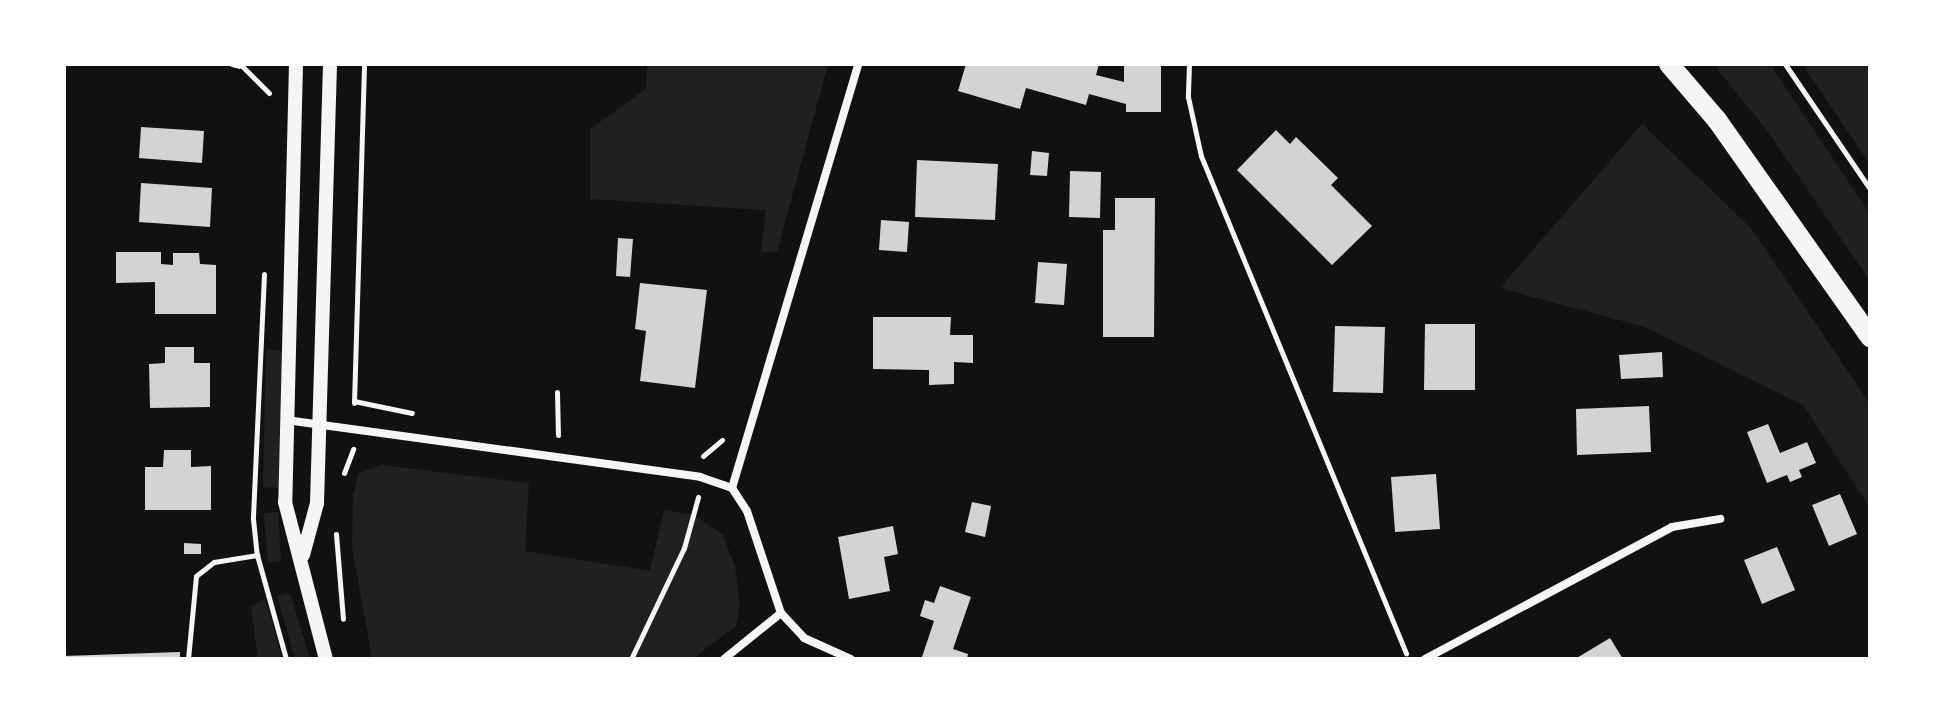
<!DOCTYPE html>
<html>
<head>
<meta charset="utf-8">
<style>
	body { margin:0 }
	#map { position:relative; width:1934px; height:723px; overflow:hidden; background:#111; font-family:Inter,sans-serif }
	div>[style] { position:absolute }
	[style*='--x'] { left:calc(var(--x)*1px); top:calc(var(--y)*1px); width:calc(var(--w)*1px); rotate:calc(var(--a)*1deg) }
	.green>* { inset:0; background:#202020 }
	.building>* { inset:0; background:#d3d3d3 }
	.path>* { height:5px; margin:-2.5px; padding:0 2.5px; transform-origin:2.5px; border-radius:2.5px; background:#f5f5f5 }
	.minor>* { height:8px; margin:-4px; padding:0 4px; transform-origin:4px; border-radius:4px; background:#f5f5f5 }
	.tertiary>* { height:14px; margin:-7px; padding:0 7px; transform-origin:7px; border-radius:7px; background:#f5f5f5 }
	.primary>* { height:20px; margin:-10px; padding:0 10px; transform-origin:10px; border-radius:10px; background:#f5f5f5 }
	span { translate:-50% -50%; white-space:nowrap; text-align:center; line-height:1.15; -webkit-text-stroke:7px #fff; paint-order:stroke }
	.frame { position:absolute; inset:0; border:66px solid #fff; pointer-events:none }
</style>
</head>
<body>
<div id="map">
	<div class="green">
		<i style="clip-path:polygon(647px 64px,828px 64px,777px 252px,761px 252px,766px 210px,590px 199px,590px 129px,646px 89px)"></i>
		<i style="clip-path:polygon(1713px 64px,1770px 64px,1870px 214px,1870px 281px,1766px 129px)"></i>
		<i style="clip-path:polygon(1802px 64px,1870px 64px,1870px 164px)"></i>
		<i style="clip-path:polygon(1642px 124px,1751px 228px,1870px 404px,1870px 508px,1803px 405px,1645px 327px,1500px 288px)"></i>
		<i style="clip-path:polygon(266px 349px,283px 351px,279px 488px,263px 487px)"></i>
		<i style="clip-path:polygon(382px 465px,529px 483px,525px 551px,650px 571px,664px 510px,694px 515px,723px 535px,735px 567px,740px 605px,736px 626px,692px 659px,372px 659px,352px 547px,353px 497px,358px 474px)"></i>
		<i style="clip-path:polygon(278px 512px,281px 561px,268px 562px,264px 513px)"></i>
		<i style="clip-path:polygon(290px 593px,310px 659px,295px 659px,277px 596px)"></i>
		<i style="clip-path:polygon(265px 598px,282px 659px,258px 659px,251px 607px)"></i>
	</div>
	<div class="building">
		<i style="clip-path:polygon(966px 64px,1099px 64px,1096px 75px,1124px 82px,1124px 64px,1161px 64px,1161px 112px,1126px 112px,1126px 104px,1089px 94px,1086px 105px,1026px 88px,1020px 109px,958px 91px)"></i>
		<i style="clip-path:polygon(141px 127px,204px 131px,202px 163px,139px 158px)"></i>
		<i style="clip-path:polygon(1276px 130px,1290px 144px,1296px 137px,1338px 178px,1331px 185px,1372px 226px,1332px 265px,1237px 170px)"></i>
		<i style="clip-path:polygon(1032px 151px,1049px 153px,1047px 176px,1030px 175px)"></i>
		<i style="clip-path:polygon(917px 160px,998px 164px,995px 220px,915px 217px)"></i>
		<i style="clip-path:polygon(1070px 171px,1101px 172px,1100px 218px,1069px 217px)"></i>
		<i style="clip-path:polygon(141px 183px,212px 188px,210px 227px,139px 222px)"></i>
		<i style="clip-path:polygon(1115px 198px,1155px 198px,1154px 337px,1103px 337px,1103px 230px,1115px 230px)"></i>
		<i style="clip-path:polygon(881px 220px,909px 222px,907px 252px,879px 250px)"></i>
		<i style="clip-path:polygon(618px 238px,633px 239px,630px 277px,616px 276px)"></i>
		<i style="clip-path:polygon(116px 252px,161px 252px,161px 264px,173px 265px,173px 253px,199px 253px,200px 264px,216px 265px,216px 314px,155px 314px,155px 282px,116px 283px)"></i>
		<i style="clip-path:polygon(1038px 262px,1067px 264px,1064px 305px,1035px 303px)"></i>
		<i style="clip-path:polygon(640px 283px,707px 290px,695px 388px,640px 381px,646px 331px,635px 329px)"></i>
		<i style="clip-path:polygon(873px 317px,951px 317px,950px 335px,973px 335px,973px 363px,954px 362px,954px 384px,929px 385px,929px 370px,873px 369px)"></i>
		<i style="clip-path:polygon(1425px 324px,1475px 324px,1475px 390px,1424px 390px)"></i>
		<i style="clip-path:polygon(1335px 326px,1385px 327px,1383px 393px,1333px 392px)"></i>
		<i style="clip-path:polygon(165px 347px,194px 347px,194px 363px,210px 363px,210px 407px,150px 408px,149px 364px,165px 363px)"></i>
		<i style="clip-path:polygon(1662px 352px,1663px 377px,1621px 379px,1619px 355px)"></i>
		<i style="clip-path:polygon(1649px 406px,1651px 452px,1577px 455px,1576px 409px)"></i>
		<i style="clip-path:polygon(1768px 424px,1780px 453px,1807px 442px,1816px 463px,1799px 470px,1802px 477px,1790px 482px,1787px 475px,1767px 483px,1747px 432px)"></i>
		<i style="clip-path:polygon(164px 450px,191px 450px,191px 467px,211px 466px,211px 510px,145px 510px,145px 467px,163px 467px)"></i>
		<i style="clip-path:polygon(1436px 474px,1440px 529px,1395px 532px,1391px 477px)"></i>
		<i style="clip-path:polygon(1840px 494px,1857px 534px,1829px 546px,1812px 505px)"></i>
		<i style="clip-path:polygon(972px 502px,991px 506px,985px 537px,965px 532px)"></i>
		<i style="clip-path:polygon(893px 526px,898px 554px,884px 557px,890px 591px,849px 599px,838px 537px)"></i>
		<i style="clip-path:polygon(184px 543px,201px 544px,201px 554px,184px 554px)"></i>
		<i style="clip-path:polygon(1777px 547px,1795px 590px,1762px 604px,1744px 560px)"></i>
		<i style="clip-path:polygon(940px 586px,971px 597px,953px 649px,968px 654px,967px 659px,922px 657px,934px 621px,920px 616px,925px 600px,934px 603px)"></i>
		<i style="clip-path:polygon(1610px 638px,1623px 659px,1575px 659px)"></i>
		<i style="clip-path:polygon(180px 652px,180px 659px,64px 659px,64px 656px)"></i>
	</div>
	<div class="path">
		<i style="--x:232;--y:64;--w:7;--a:16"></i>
		<i style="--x:240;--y:64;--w:41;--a:45"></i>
		<i style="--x:1189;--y:64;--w:33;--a:92"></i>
		<i style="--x:1188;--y:97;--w:60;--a:77.6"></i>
		<i style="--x:1201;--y:156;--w:538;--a:67.59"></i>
		<i style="--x:1785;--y:64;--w:151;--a:55.8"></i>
		<i style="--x:264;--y:274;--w:245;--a:92.6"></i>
		<i style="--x:253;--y:519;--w:36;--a:84"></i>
		<i style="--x:257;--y:555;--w:108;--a:74.4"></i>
		<i style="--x:557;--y:392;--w:43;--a:88.7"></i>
		<i style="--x:354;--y:401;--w:59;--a:11.7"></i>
		<i style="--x:354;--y:403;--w:339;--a:-88.3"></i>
		<i style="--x:703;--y:456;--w:25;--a:-40"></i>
		<i style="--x:344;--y:473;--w:26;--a:-69"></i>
		<i style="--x:336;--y:534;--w:85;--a:85.3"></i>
		<i style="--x:188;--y:659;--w:83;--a:-84.5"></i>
		<i style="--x:196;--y:576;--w:23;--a:-38"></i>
		<i style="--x:214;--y:562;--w:44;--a:-9.2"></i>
		<i style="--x:631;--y:659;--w:123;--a:-64.5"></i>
		<i style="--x:684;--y:548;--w:53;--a:-74.6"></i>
	</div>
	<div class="minor">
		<i style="--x:286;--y:420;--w:418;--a:7.8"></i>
		<i style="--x:700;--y:477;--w:34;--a:19"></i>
		<i style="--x:732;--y:488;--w:27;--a:57"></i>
		<i style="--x:747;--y:511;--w:108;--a:71.6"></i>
		<i style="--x:781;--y:613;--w:34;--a:47"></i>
		<i style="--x:804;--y:638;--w:51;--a:24.1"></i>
		<i style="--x:732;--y:488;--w:442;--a:-73.4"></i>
		<i style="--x:724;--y:659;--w:73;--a:-38.9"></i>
		<i style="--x:1425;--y:659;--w:280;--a:-28.1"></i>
		<i style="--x:1672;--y:527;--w:49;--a:-9.5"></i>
	</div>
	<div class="tertiary">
		<i style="--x:296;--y:64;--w:438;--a:91.4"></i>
		<i style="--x:285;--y:502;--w:162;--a:75.4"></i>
		<i style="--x:303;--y:555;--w:54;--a:-74.9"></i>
		<i style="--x:317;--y:503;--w:439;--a:-88.3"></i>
	</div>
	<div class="primary">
		<i style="--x:1669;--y:64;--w:74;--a:49.4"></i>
		<i style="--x:1717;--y:120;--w:266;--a:54.8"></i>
	</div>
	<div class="frame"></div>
</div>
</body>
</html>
